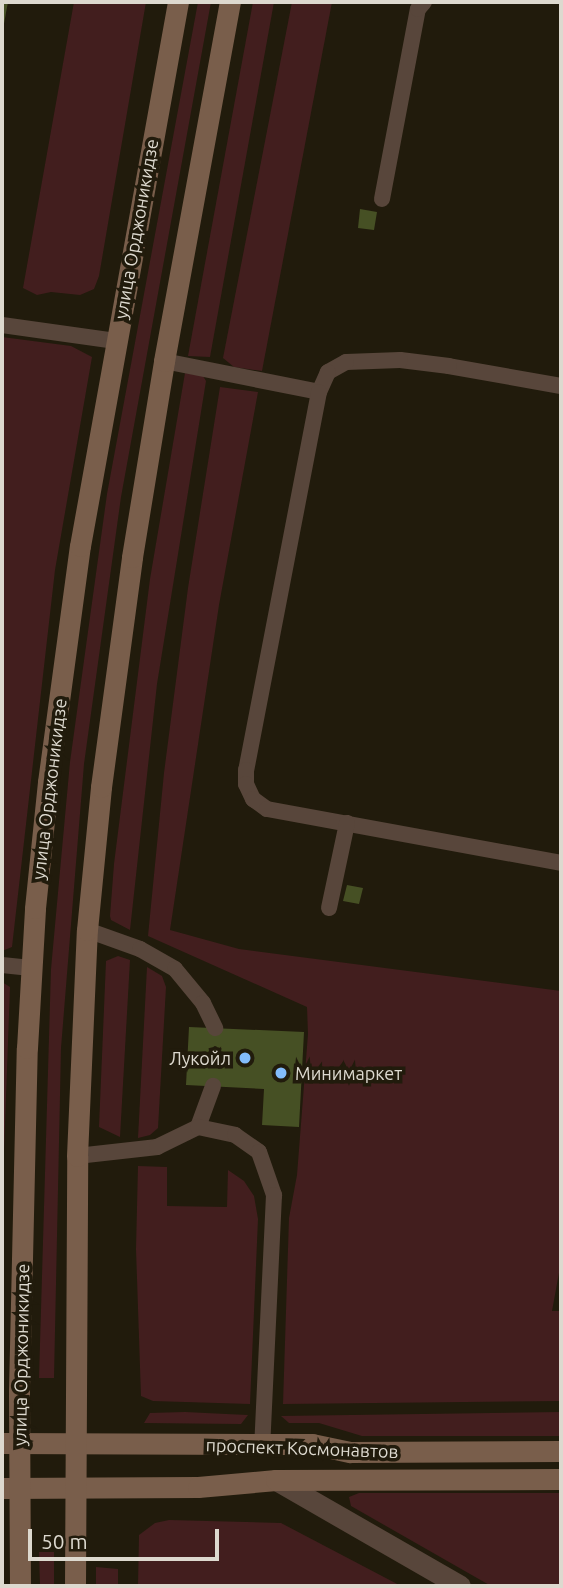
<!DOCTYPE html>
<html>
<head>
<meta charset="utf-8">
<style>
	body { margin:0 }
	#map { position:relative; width:563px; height:1588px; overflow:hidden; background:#211b0c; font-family:Ubuntu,sans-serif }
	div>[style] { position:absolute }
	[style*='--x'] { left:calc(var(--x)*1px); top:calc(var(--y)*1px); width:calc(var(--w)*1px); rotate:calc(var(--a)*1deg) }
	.green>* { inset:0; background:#421e1e }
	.building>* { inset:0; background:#465024 }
	.lane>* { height:16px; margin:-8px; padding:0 8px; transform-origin:8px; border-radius:8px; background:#58463b }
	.street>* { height:21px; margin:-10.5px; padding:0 10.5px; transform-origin:10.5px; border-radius:10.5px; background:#58463b }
	.secondary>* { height:21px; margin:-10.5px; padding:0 10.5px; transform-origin:10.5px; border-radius:10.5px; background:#795e4b }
	.dots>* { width:19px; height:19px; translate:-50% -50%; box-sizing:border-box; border:4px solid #211b0c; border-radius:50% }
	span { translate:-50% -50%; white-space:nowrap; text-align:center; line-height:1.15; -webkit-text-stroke:7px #211b0c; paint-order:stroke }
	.street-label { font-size:18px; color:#ddd9cf }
	.poi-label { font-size:18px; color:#ddd9cf }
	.right { translate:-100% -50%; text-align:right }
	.left { translate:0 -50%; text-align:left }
	.frame { position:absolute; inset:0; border:4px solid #ddd9cf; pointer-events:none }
	.scale { position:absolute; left:28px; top:1529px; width:191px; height:32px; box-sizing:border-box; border:4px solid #ddd9cf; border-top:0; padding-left:9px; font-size:21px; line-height:24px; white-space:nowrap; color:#ddd9cf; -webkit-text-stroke:5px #211b0c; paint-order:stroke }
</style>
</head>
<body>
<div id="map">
	<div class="green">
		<i style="clip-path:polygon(74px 2px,146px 2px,99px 276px,94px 289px,80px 295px,51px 292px,37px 295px,23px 288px)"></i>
		<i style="clip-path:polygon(198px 2px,211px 2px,121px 497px,84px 764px,61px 1048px,54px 1378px,39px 1378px,51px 969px,70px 762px,107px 494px)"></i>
		<i style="clip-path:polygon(253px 2px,274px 2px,210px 357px,188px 356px)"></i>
		<i style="clip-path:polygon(292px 2px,332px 2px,262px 371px,234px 367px,223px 358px)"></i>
		<i style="clip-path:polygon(2px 337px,71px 346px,92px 357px,55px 570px,12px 947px,2px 951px)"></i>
		<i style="clip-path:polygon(185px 373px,203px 376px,206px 381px,157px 684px,130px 930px,111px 920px,110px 916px,114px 864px,150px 579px)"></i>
		<i style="clip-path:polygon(220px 387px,258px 392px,219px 605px,170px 930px,239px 949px,561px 991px,561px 1262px,552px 1311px,561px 1311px,561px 1401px,283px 1404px,289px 1218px,297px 1175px,308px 1034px,307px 1007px,148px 936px,164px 773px,188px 588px)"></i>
		<i style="clip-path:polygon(118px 956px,130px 960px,120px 1137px,99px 1127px,106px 961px)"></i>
		<i style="clip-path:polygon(147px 967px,162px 976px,166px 987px,158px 1128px,150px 1135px,138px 1138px)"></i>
		<i style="clip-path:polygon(2px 982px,10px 987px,2px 1207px)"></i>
		<i style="clip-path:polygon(138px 1166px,167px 1167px,167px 1206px,227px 1207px,228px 1170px,244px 1181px,254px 1196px,258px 1219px,250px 1404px,153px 1401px,141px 1396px,136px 1249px)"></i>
		<i style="clip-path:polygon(185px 1412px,226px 1414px,248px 1415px,241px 1424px,144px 1423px,150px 1413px)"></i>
		<i style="clip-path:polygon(561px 1412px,561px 1436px,362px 1436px,319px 1423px,289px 1423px,281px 1416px)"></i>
		<i style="clip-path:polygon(359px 1493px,561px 1493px,561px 1586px,491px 1586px,351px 1506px,349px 1497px)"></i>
		<i style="clip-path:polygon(169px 1520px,281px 1523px,401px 1586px,138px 1586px,139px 1535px,155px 1523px)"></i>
		<i style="clip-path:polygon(39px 1552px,54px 1552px,54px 1586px,40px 1586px)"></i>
		<i style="clip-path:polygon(96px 1567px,118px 1569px,118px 1586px,96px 1586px)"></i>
	</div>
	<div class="building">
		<i style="clip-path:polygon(2px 2px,8px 2px,3px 29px,2px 29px)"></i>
		<i style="clip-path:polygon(360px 209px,377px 212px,374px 230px,358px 228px)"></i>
		<i style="clip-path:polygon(347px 885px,363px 888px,359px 904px,343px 901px)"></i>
		<i style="clip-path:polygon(189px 1027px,304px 1032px,299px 1127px,262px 1125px,264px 1089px,186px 1085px)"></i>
	</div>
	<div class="lane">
		<i style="--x:382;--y:199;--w:193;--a:-79.3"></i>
		<i style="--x:418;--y:9;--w:9;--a:-49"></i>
		<i style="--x:2;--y:325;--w:115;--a:8"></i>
		<i style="--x:164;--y:361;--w:158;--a:11.3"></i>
		<i style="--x:561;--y:386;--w:114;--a:-169.9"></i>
		<i style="--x:449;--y:366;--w:49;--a:-173"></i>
		<i style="--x:400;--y:360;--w:54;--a:177.9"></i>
		<i style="--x:346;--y:362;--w:21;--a:151"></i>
		<i style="--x:328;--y:372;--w:22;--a:114"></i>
		<i style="--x:319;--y:392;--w:385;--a:100.9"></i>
		<i style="--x:246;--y:770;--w:14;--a:90"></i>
		<i style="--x:246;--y:784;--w:17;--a:65"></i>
		<i style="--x:253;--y:799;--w:17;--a:36"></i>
		<i style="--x:267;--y:809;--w:299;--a:10.4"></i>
		<i style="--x:329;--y:908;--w:87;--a:-78"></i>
		<i style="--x:87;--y:930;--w:56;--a:19.7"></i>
		<i style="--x:140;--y:949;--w:40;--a:29.7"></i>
		<i style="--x:175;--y:969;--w:44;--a:50.5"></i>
		<i style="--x:203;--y:1003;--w:28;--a:64"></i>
		<i style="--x:2;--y:965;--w:29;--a:6"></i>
		<i style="--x:198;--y:1127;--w:44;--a:-69.9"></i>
		<i style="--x:77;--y:1156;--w:81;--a:-6.4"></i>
		<i style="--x:157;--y:1147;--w:46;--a:-26"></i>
		<i style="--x:198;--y:1127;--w:38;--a:12"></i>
		<i style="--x:235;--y:1135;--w:29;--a:35"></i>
		<i style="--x:259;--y:1152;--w:46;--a:70.8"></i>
		<i style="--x:274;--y:1195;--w:250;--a:92.7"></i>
	</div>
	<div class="street">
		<i style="--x:276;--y:1480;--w:212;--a:29.9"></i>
	</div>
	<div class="secondary">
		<i style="--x:2;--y:1443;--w:310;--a:0.2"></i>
		<i style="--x:312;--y:1444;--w:39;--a:12"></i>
		<i style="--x:350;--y:1452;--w:211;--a:-0.3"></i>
		<i style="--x:2;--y:1488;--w:196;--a:-0.3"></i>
		<i style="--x:198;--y:1487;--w:78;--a:-5.1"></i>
		<i style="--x:276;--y:1480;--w:285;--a:-0.2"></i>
		<i style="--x:20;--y:1586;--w:195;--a:-90.3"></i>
		<i style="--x:19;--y:1391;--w:343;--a:-88.7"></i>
		<i style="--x:27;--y:1048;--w:140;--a:-86.7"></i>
		<i style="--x:35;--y:908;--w:127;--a:-84.1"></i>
		<i style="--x:48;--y:782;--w:238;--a:-82.3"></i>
		<i style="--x:80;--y:546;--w:553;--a:-79.79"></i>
		<i style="--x:75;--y:1586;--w:430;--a:-89.7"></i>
		<i style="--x:77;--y:1156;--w:226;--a:-87.5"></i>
		<i style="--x:87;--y:930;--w:144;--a:-84.4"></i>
		<i style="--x:101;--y:787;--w:232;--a:-82.3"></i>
		<i style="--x:132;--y:557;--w:199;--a:-80.7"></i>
		<i style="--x:164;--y:361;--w:365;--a:-79.6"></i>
	</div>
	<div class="dots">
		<i style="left:245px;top:1058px;background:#83bcfb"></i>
		<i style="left:281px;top:1073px;background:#83bcfb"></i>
	</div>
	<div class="street-label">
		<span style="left:136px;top:229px;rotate:-80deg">улица Орджоникидзе</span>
		<span style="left:49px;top:789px;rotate:-83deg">улица Орджоникидзе</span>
		<span style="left:21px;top:1355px;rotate:-89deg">улица Орджоникидзе</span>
		<span style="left:302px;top:1448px;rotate:2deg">проспект Космонавтов</span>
	</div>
	<div class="poi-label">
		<span class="right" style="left:231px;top:1058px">Лукойл</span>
		<span class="left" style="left:295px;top:1073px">Минимаркет</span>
	</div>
	<div class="frame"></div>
	<div class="scale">50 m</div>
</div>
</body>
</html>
